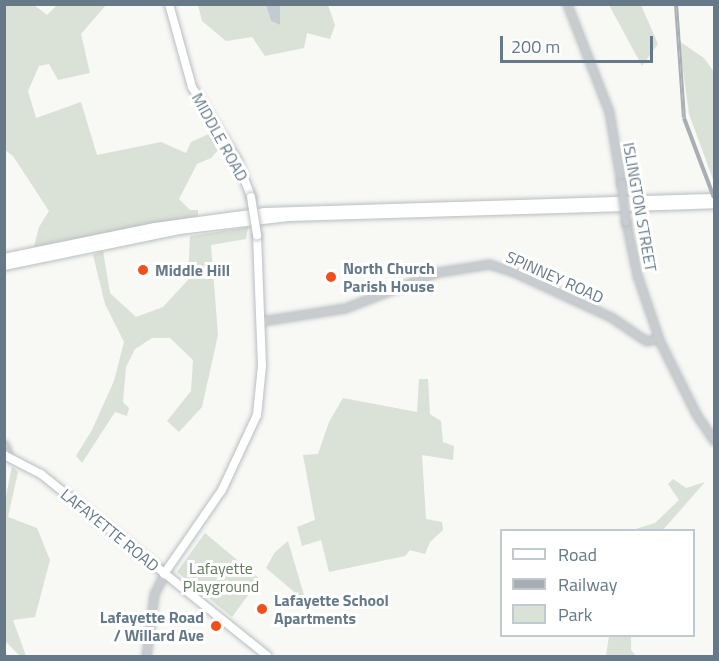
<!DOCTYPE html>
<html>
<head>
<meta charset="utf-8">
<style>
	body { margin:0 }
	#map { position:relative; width:719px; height:661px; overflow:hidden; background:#f8f8f5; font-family:"Titillium Web",sans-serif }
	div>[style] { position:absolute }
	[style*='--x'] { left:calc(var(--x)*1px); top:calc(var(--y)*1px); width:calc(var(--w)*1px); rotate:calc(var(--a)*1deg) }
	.green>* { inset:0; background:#dae1d6 }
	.water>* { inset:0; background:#c1ccd1 }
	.roads { filter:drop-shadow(0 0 2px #b8bec2) drop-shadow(0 0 2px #b8bec2) }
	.tertiary>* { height:7px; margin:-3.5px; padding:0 3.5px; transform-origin:3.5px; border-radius:3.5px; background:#c8cccf }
	.secondary>* { height:8px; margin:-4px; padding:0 4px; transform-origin:4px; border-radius:4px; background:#fff }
	.primary>* { height:8px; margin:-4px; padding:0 4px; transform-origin:4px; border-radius:4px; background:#fff }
	.rail>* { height:4px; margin-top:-2px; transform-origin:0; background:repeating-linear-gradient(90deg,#fff 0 4.5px,#a8aeb4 0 9px); box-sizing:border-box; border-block:2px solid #a8aeb4 }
	.bridges { filter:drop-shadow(0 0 2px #b8bec2) drop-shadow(0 0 2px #b8bec2) }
	.tertiary-bridge>* { height:7px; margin:-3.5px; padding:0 3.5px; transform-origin:3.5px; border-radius:3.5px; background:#c8cccf }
	.secondary-bridge>* { height:8px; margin:-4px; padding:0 4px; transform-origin:4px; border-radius:4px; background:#fff }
	.dots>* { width:16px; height:16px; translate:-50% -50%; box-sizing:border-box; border:3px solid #fff; border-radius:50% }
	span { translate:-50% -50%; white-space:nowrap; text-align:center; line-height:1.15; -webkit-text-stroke:6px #fff; paint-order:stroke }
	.street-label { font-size:16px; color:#657989 }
	.poi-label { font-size:16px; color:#657989; font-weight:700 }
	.left { translate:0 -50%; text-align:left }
	.right { translate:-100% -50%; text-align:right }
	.park-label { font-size:16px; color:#667a60 }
	.frame { position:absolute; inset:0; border:6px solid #657989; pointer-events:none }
	.legend { position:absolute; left:500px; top:529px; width:195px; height:108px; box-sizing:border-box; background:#fff; border:2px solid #c1c9d0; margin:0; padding:8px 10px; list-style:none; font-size:18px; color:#657989 }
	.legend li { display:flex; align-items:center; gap:12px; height:30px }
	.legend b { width:30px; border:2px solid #c1c9d0 }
	.scale { position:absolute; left:500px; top:36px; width:153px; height:27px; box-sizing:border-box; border:3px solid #657989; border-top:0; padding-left:8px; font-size:18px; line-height:21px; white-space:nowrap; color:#657989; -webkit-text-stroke:4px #fff; paint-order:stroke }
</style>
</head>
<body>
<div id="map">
	<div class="green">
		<i style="clip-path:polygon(5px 4px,34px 5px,47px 15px,57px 5px,106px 5px,81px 34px,90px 73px,58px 80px,49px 64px,39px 66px,28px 91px,36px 118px,81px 102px,97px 155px,161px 142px,186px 153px,191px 142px,213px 132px,219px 149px,211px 158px,197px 164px,179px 199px,190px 210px,198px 210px,198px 216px,34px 247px,39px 227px,49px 211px,13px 156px,5px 150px)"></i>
		<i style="clip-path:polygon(198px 5px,266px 5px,271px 21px,280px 25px,280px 5px,328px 5px,335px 25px,330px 39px,307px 33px,304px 48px,265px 56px,252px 37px,226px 41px,202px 21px)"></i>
		<i style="clip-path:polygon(609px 5px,641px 5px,658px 44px,642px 66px)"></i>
		<i style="clip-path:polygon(679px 41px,704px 58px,714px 72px,714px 182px,689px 114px)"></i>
		<i style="clip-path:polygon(248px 227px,246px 239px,211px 245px,218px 335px,202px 407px,179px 432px,167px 421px,191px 391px,193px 360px,170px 338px,152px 338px,135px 349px,126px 367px,123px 402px,129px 408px,127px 416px,115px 412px,82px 463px,76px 456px,92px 430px,114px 381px,124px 342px,105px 304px,93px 255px,103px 251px,110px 293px,136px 317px,163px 307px,188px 280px,190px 236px)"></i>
		<i style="clip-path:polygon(419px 379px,428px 379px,430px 414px,441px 421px,443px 442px,454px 446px,453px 460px,422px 455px,426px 519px,442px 522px,443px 530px,430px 542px,425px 554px,410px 550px,405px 556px,329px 572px,321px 540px,302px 546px,297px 527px,315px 520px,303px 455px,318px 454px,329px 422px,343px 398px,417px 412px)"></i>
		<i style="clip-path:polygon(12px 466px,18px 472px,8px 517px,37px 528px,50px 560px,35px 617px,13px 620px,26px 656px,20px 656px,5px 641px,4px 506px)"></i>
		<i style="clip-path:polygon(673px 479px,686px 488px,705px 482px,663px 530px,632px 530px,655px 523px,679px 500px,668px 484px)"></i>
		<i style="clip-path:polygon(205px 533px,260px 579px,232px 617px,177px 572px)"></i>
		<i style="clip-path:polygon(288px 541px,306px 602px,266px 568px,275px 552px)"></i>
		<i style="clip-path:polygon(609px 636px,631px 636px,631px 650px,636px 656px,606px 656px)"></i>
	</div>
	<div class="water">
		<i style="clip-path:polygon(266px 5px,280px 5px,280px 25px,271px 21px)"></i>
	</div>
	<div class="roads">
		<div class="tertiary">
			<i style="--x:567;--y:4;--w:116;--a:68.7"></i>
			<i style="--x:609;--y:112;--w:72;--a:80.4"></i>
			<i style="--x:626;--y:222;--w:54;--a:78.3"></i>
			<i style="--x:637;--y:275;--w:71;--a:71.1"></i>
			<i style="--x:660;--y:342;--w:80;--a:63.4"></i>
			<i style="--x:696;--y:414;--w:32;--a:56"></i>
			<i style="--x:261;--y:321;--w:85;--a:-8.8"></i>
			<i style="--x:345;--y:308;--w:100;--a:-21.2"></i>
			<i style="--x:438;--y:272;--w:52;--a:-8.9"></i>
			<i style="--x:489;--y:264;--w:26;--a:18"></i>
			<i style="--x:514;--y:272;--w:107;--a:24.9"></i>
			<i style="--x:611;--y:317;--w:42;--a:34.4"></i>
			<i style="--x:646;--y:341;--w:13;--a:-13"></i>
			<i style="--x:4;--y:444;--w:14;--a:69"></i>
			<i style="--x:146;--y:656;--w:63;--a:-82.6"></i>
			<i style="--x:154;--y:594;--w:22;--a:-63"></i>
		</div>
		<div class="secondary">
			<i style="--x:169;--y:4;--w:86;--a:74.5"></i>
			<i style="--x:192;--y:87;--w:86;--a:58.3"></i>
			<i style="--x:237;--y:160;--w:40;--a:69"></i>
			<i style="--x:164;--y:574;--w:102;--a:-55.4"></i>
			<i style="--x:222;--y:490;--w:83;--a:-65"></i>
			<i style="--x:257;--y:415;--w:49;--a:-84.2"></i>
			<i style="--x:262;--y:366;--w:130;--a:-92.2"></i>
		</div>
		<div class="primary">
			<i style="--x:4;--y:258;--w:154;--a:-11.6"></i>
			<i style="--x:155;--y:227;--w:111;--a:-7.8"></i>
			<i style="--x:265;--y:212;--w:449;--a:-1.8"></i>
			<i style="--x:4;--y:266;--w:179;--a:-11.6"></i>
			<i style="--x:179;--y:230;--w:110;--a:-6.8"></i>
			<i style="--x:288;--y:217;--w:426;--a:-1.7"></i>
			<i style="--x:4;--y:455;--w:42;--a:27.2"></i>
			<i style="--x:41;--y:474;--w:290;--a:38.8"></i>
		</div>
	</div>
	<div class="rail">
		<i style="--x:676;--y:4;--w:114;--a:86"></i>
		<i style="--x:684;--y:118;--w:85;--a:69.4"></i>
	</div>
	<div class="bridges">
		<div class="tertiary-bridge">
			<i style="--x:621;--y:183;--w:39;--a:83"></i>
		</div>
		<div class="secondary-bridge">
			<i style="--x:251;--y:197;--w:39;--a:81"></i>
		</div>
	</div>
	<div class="dots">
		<i style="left:143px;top:270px;background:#f1501d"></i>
		<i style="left:331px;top:277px;background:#f1501d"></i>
		<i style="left:262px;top:609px;background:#f1501d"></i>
		<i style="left:216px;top:626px;background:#f1501d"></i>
	</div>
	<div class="street-label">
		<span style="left:220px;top:137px;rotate:61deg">MIDDLE ROAD</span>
		<span style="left:640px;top:207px;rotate:80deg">ISLINGTON STREET</span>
		<span style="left:555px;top:277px;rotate:24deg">SPINNEY ROAD</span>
		<span style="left:110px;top:530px;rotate:39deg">LAFAYETTE ROAD</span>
	</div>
	<div class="poi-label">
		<span class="left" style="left:343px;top:277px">North Church<br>Parish House</span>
		<span class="left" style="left:155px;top:270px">Middle Hill</span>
		<span class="left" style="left:274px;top:609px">Lafayette School<br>Apartments</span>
		<span class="right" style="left:204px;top:626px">Lafayette Road<br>/ Willard Ave</span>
	</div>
	<div class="park-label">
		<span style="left:221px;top:577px">Lafayette<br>Playground</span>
	</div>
	<div class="frame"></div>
	<ul class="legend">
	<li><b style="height:8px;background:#fff"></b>Road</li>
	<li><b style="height:8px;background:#a8aeb4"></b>Railway</li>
	<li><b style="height:16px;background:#dae1d6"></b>Park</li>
	</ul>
	<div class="scale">200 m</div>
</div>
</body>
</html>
